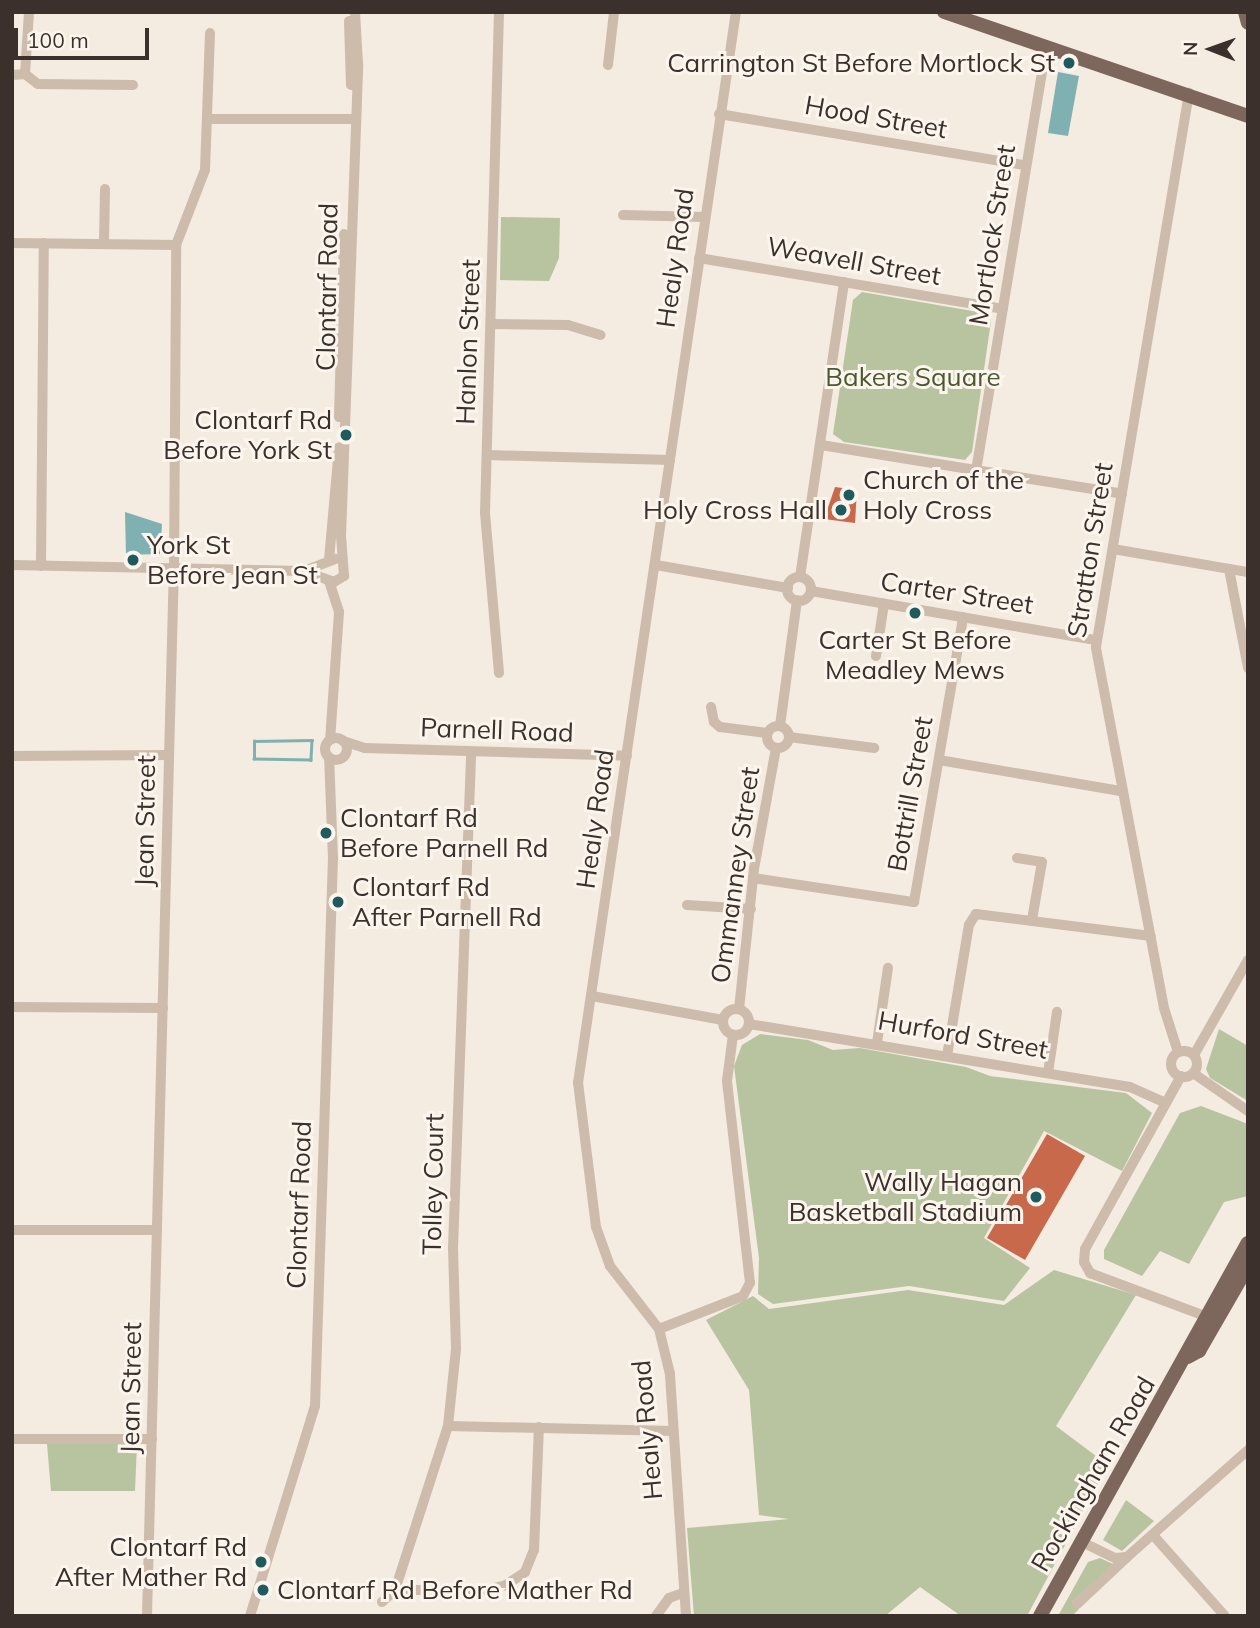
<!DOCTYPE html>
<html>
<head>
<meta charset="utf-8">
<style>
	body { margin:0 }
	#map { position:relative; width:1260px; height:1628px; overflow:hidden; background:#f4ebe1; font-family:Mulish,sans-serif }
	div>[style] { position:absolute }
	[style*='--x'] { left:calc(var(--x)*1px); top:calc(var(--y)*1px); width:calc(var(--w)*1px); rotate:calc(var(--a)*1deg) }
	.green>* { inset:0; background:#b8c4a0 }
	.water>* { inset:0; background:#7fb0b2 }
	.stream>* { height:2.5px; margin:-1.25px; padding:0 1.25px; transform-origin:1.25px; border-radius:1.25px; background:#7fb0b2 }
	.building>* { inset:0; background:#c8694b }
	.minor>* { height:10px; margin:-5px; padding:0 5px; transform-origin:5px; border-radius:5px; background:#cdbbac }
	.minor>.ring { margin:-5px; padding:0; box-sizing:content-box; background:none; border:10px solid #cdbbac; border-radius:50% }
	.major>* { height:14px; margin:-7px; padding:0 7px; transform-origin:7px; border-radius:7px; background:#7d675c }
	.dots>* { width:19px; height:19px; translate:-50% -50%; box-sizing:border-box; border:4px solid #fbf5ee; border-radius:50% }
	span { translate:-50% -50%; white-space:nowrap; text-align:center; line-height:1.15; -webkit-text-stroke:6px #fbf5ee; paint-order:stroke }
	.poi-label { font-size:26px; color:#3b302b }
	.right { translate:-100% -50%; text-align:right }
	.left { translate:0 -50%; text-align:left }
	.street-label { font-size:26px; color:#3b302b }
	.park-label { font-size:26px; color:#4a5a2e }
	.frame { position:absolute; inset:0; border:14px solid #3b302b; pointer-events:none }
	.north { position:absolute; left:1176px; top:14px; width:70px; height:70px; -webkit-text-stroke:5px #fbf5ee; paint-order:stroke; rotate:271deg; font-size:19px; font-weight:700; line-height:28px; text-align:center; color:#3b302b }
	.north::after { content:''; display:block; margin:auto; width:24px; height:32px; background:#3b302b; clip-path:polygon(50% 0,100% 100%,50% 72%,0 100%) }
	.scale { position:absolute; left:14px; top:28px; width:135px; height:32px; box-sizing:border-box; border:4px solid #3b302b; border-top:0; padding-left:9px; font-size:21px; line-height:24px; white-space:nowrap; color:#3b302b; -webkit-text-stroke:5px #fbf5ee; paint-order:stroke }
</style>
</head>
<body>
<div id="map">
	<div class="green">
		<i style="clip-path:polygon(501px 217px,560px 218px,559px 258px,549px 281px,500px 280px)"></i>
		<i style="clip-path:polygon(862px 292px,984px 313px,991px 321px,972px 452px,965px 460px,844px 442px,833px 434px,853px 300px)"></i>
		<i style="clip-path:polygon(1219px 1029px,1248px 1046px,1248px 1101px,1210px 1078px,1206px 1069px)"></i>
		<i style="clip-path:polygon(760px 1034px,808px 1040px,833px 1050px,860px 1048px,966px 1067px,990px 1076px,1126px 1093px,1152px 1113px,1122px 1171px,1044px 1131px,984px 1238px,1030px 1268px,1004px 1301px,909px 1286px,773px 1304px,758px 1294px,759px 1258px,734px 1066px,742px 1045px)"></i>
		<i style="clip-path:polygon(1201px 1106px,1248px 1124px,1248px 1196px,1224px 1202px,1189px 1264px,1160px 1251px,1142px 1276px,1104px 1259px,1104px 1250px,1180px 1113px)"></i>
		<i style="clip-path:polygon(1054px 1270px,1136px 1295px,1056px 1426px,1108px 1465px,1027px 1616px,961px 1616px,920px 1587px,885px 1616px,694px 1616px,687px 1528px,789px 1519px,759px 1515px,749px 1390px,706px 1320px,753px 1296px,769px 1309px,908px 1290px,1004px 1305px)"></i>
		<i style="clip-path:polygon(47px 1444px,137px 1444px,135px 1491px,51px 1491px)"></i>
		<i style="clip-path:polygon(1126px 1500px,1154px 1521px,1122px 1551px,1103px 1540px)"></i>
		<i style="clip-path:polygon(1100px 1558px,1113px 1564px,1072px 1602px,1079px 1609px,1072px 1616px,1058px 1616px,1088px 1562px)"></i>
	</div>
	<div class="water">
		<i style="clip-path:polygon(1058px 72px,1079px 76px,1068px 136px,1048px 133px)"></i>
		<i style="clip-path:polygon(125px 512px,162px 524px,160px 554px,126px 555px)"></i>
	</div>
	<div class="stream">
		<i style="--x:312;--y:740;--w:20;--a:93"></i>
		<i style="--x:311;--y:760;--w:57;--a:-179"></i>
		<i style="--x:254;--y:759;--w:18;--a:-90"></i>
		<i style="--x:254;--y:741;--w:58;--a:-1"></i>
	</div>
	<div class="building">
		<i style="clip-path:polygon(835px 487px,857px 490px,855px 523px,824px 519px)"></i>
		<i style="clip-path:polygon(1047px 1134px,1085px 1156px,1025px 1260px,987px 1238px)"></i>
	</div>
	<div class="minor">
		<i style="--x:349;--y:21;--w:64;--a:88.2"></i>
		<i style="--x:608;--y:65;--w:53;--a:-83.5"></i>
		<i style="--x:25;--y:74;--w:62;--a:-86.3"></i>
		<i style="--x:12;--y:75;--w:13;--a:-4"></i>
		<i style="--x:25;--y:74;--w:16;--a:38"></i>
		<i style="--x:38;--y:84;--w:95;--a:0.6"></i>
		<i style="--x:719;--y:114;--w:310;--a:9.5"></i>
		<i style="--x:209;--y:119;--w:146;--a:0"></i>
		<i style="--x:623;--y:215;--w:81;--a:1.4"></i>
		<i style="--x:104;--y:242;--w:53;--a:-88.9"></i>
		<i style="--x:12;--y:243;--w:164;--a:0.7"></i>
		<i style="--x:699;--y:258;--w:308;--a:9.5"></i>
		<i style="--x:491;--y:324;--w:77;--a:0.7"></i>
		<i style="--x:568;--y:325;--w:34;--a:17"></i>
		<i style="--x:339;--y:417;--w:183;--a:-88.4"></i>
		<i style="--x:821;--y:445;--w:305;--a:9.2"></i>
		<i style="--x:487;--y:455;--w:183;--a:1.6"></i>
		<i style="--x:976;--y:471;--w:429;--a:-80.6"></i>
		<i style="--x:1113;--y:549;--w:137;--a:9.7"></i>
		<i style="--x:329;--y:560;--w:113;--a:-84.9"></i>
		<i style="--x:12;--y:565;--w:292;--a:1.2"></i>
		<i style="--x:304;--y:571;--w:32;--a:20"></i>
		<i style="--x:334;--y:582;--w:12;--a:-31"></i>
		<i style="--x:344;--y:576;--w:40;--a:-94.3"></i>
		<i style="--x:341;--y:536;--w:472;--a:-87.9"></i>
		<i style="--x:358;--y:64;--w:52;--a:-93.3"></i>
		<i style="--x:656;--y:565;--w:134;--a:9.9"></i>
		<i style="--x:41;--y:566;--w:323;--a:-89.5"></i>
		<i style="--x:1229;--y:569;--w:101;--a:79.1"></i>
		<i style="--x:304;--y:571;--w:34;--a:-21"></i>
		<i style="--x:800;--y:577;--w:298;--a:-81.5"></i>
		<i class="ring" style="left:787px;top:577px;width:14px;height:14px"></i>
		<i style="--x:329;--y:581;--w:33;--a:72"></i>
		<i style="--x:339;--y:612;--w:128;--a:94"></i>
		<i style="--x:811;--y:591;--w:289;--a:9.8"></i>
		<i style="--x:876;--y:656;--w:53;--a:-81.3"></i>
		<i style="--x:499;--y:673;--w:161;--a:-95"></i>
		<i style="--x:485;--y:513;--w:501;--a:-88.4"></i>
		<i style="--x:711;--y:707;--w:15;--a:79"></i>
		<i style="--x:714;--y:722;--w:8;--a:40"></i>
		<i style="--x:720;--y:727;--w:47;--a:7.3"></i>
		<i style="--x:780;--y:726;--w:127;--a:-82.3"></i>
		<i class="ring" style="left:767px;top:726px;width:12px;height:12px"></i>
		<i style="--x:789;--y:737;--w:86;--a:7.4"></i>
		<i class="ring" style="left:325px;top:738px;width:12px;height:12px"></i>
		<i style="--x:343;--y:741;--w:23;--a:18"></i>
		<i style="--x:365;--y:748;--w:262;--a:1.7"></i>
		<i style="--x:12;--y:756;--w:157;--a:-0.4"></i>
		<i style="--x:939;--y:760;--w:184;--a:9.7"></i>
		<i style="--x:1017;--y:858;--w:25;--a:9"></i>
		<i style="--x:1042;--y:862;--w:59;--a:99.8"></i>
		<i style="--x:753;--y:878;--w:163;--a:8.5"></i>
		<i style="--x:914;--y:902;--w:289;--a:-80.2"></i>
		<i style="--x:687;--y:905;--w:64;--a:3.6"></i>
		<i style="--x:592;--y:996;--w:133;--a:10.4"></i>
		<i style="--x:12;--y:1007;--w:151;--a:0.4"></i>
		<i style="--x:739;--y:1009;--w:141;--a:-83.9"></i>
		<i style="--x:754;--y:869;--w:123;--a:-79.7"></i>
		<i class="ring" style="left:723px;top:1009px;width:16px;height:16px"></i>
		<i style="--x:749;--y:1024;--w:386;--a:9.4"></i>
		<i style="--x:1130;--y:1087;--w:39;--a:24"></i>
		<i style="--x:877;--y:1043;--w:76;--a:-81.7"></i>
		<i class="ring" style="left:1171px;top:1051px;width:16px;height:16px"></i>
		<i style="--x:1178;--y:1052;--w:46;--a:-107.7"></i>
		<i style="--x:1164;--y:1008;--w:367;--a:-100.7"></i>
		<i style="--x:1096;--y:647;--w:562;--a:-80.47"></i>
		<i style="--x:1194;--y:1055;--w:109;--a:-60.4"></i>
		<i style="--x:947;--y:1056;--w:133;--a:-80.5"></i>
		<i style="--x:969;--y:925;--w:13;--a:-58"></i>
		<i style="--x:976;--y:914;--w:176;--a:7.2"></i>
		<i style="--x:1048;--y:1073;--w:62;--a:-81.6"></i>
		<i style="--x:1193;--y:1073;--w:67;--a:34.6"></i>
		<i style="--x:1181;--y:1076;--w:198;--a:119"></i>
		<i style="--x:1085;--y:1249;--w:13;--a:94"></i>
		<i style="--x:1084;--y:1262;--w:13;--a:61"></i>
		<i style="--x:1090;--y:1273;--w:131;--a:20.5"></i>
		<i style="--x:12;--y:1230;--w:145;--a:0"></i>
		<i style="--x:659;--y:1329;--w:90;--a:-21.4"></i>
		<i style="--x:743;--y:1296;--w:15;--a:-62"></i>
		<i style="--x:750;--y:1283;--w:203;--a:-96.5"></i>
		<i style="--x:727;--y:1081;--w:46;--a:-82.6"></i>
		<i style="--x:448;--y:1426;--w:225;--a:1.3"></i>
		<i style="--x:12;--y:1439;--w:140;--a:0"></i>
		<i style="--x:1153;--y:1535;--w:108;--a:48.4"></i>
		<i style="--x:1082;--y:1542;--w:37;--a:26"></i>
		<i style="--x:1115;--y:1558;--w:12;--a:-5"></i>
		<i style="--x:1127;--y:1557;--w:162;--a:-41.5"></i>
		<i style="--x:395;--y:1590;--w:90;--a:0"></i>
		<i style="--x:485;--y:1590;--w:22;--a:-13"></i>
		<i style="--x:506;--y:1585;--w:23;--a:-34"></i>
		<i style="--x:525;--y:1572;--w:24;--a:-68"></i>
		<i style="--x:534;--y:1550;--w:123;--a:-87.7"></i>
		<i style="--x:382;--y:1602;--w:18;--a:-43"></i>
		<i style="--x:395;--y:1590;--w:172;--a:-72.1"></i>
		<i style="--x:448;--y:1426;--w:77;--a:-84.1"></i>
		<i style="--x:456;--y:1349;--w:101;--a:-91.7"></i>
		<i style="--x:453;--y:1248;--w:495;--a:-87.9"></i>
		<i style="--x:1077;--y:1604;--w:69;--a:-43.2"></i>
		<i style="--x:147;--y:1616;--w:1049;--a:-88.53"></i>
		<i style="--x:174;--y:567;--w:322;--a:-89.6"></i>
		<i style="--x:176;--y:245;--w:80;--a:-68.9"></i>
		<i style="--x:205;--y:170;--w:137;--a:-87.9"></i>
		<i style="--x:250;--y:1616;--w:220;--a:-72.8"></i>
		<i style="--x:315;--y:1406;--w:547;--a:-88.12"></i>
		<i style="--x:333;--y:859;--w:102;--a:-92.2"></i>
		<i style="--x:656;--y:1616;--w:22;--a:-54"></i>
		<i style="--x:669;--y:1598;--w:15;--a:-20"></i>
		<i style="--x:686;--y:1616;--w:243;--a:-93.8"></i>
		<i style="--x:670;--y:1374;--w:46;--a:-103.7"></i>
		<i style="--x:659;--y:1329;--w:80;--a:-127.9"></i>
		<i style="--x:610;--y:1266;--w:41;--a:-109.7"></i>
		<i style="--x:596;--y:1227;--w:145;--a:-97.1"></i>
		<i style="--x:578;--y:1083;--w:1083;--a:-81.61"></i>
	</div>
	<div class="major">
		<i style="--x:944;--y:12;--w:321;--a:18.9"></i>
		<i style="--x:1245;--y:12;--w:11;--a:75"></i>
		<i style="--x:1188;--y:1357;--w:13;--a:-29"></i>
		<i style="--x:1199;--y:1351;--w:98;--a:-60"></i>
		<i style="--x:1040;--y:1616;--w:427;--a:-60.9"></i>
	</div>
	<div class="dots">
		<i style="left:1069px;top:63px;background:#1f5a5e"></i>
		<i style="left:346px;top:435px;background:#1f5a5e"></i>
		<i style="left:849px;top:495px;background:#1f5a5e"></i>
		<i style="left:841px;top:510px;background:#1f5a5e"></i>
		<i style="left:133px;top:560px;background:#1f5a5e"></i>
		<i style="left:915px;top:613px;background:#1f5a5e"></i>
		<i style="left:326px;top:833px;background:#1f5a5e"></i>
		<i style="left:338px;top:902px;background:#1f5a5e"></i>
		<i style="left:1036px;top:1197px;background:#1f5a5e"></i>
		<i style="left:261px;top:1562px;background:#1f5a5e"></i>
		<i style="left:263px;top:1590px;background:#1f5a5e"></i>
	</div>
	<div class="poi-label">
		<span class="right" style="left:1055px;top:63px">Carrington St Before Mortlock St</span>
		<span class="right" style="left:332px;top:435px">Clontarf Rd<br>Before York St</span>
		<span class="left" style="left:863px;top:495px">Church of the<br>Holy Cross</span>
		<span class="right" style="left:827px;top:510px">Holy Cross Hall</span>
		<span class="left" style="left:147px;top:560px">York St<br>Before Jean St</span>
		<span style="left:915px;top:655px">Carter St Before<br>Meadley Mews</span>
		<span class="left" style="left:340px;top:833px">Clontarf Rd<br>Before Parnell Rd</span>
		<span class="left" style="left:352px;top:902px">Clontarf Rd<br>After Parnell Rd</span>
		<span class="right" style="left:1022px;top:1197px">Wally Hagan<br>Basketball Stadium</span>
		<span class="right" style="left:247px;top:1562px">Clontarf Rd<br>After Mather Rd</span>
		<span class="left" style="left:277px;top:1590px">Clontarf Rd Before Mather Rd</span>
	</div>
	<div class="street-label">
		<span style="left:876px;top:117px;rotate:10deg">Hood Street</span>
		<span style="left:992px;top:235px;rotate:-81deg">Mortlock Street</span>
		<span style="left:675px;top:258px;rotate:-82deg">Healy Road</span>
		<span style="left:854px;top:261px;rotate:10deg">Weavell Street</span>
		<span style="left:327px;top:287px;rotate:-89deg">Clontarf Road</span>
		<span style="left:468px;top:342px;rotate:-88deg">Hanlon Street</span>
		<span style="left:1090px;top:550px;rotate:-81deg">Stratton Street</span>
		<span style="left:957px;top:593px;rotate:9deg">Carter Street</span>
		<span style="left:497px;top:730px;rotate:2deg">Parnell Road</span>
		<span style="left:910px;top:794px;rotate:-80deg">Bottrill Street</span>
		<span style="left:595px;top:819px;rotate:-82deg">Healy Road</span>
		<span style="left:145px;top:821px;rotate:-89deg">Jean Street</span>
		<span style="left:735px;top:875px;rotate:-82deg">Ommanney Street</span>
		<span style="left:963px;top:1035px;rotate:10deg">Hurford Street</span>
		<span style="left:433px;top:1184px;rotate:-89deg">Tolley Court</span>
		<span style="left:299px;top:1205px;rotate:-88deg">Clontarf Road</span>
		<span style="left:131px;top:1388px;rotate:-89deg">Jean Street</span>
		<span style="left:647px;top:1430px;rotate:-95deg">Healy Road</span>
		<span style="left:1093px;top:1474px;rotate:-60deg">Rockingham Road</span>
	</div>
	<div class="park-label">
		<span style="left:913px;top:377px">Bakers Square</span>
	</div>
	<div class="frame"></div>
	<div class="north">N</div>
	<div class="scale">100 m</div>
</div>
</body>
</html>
